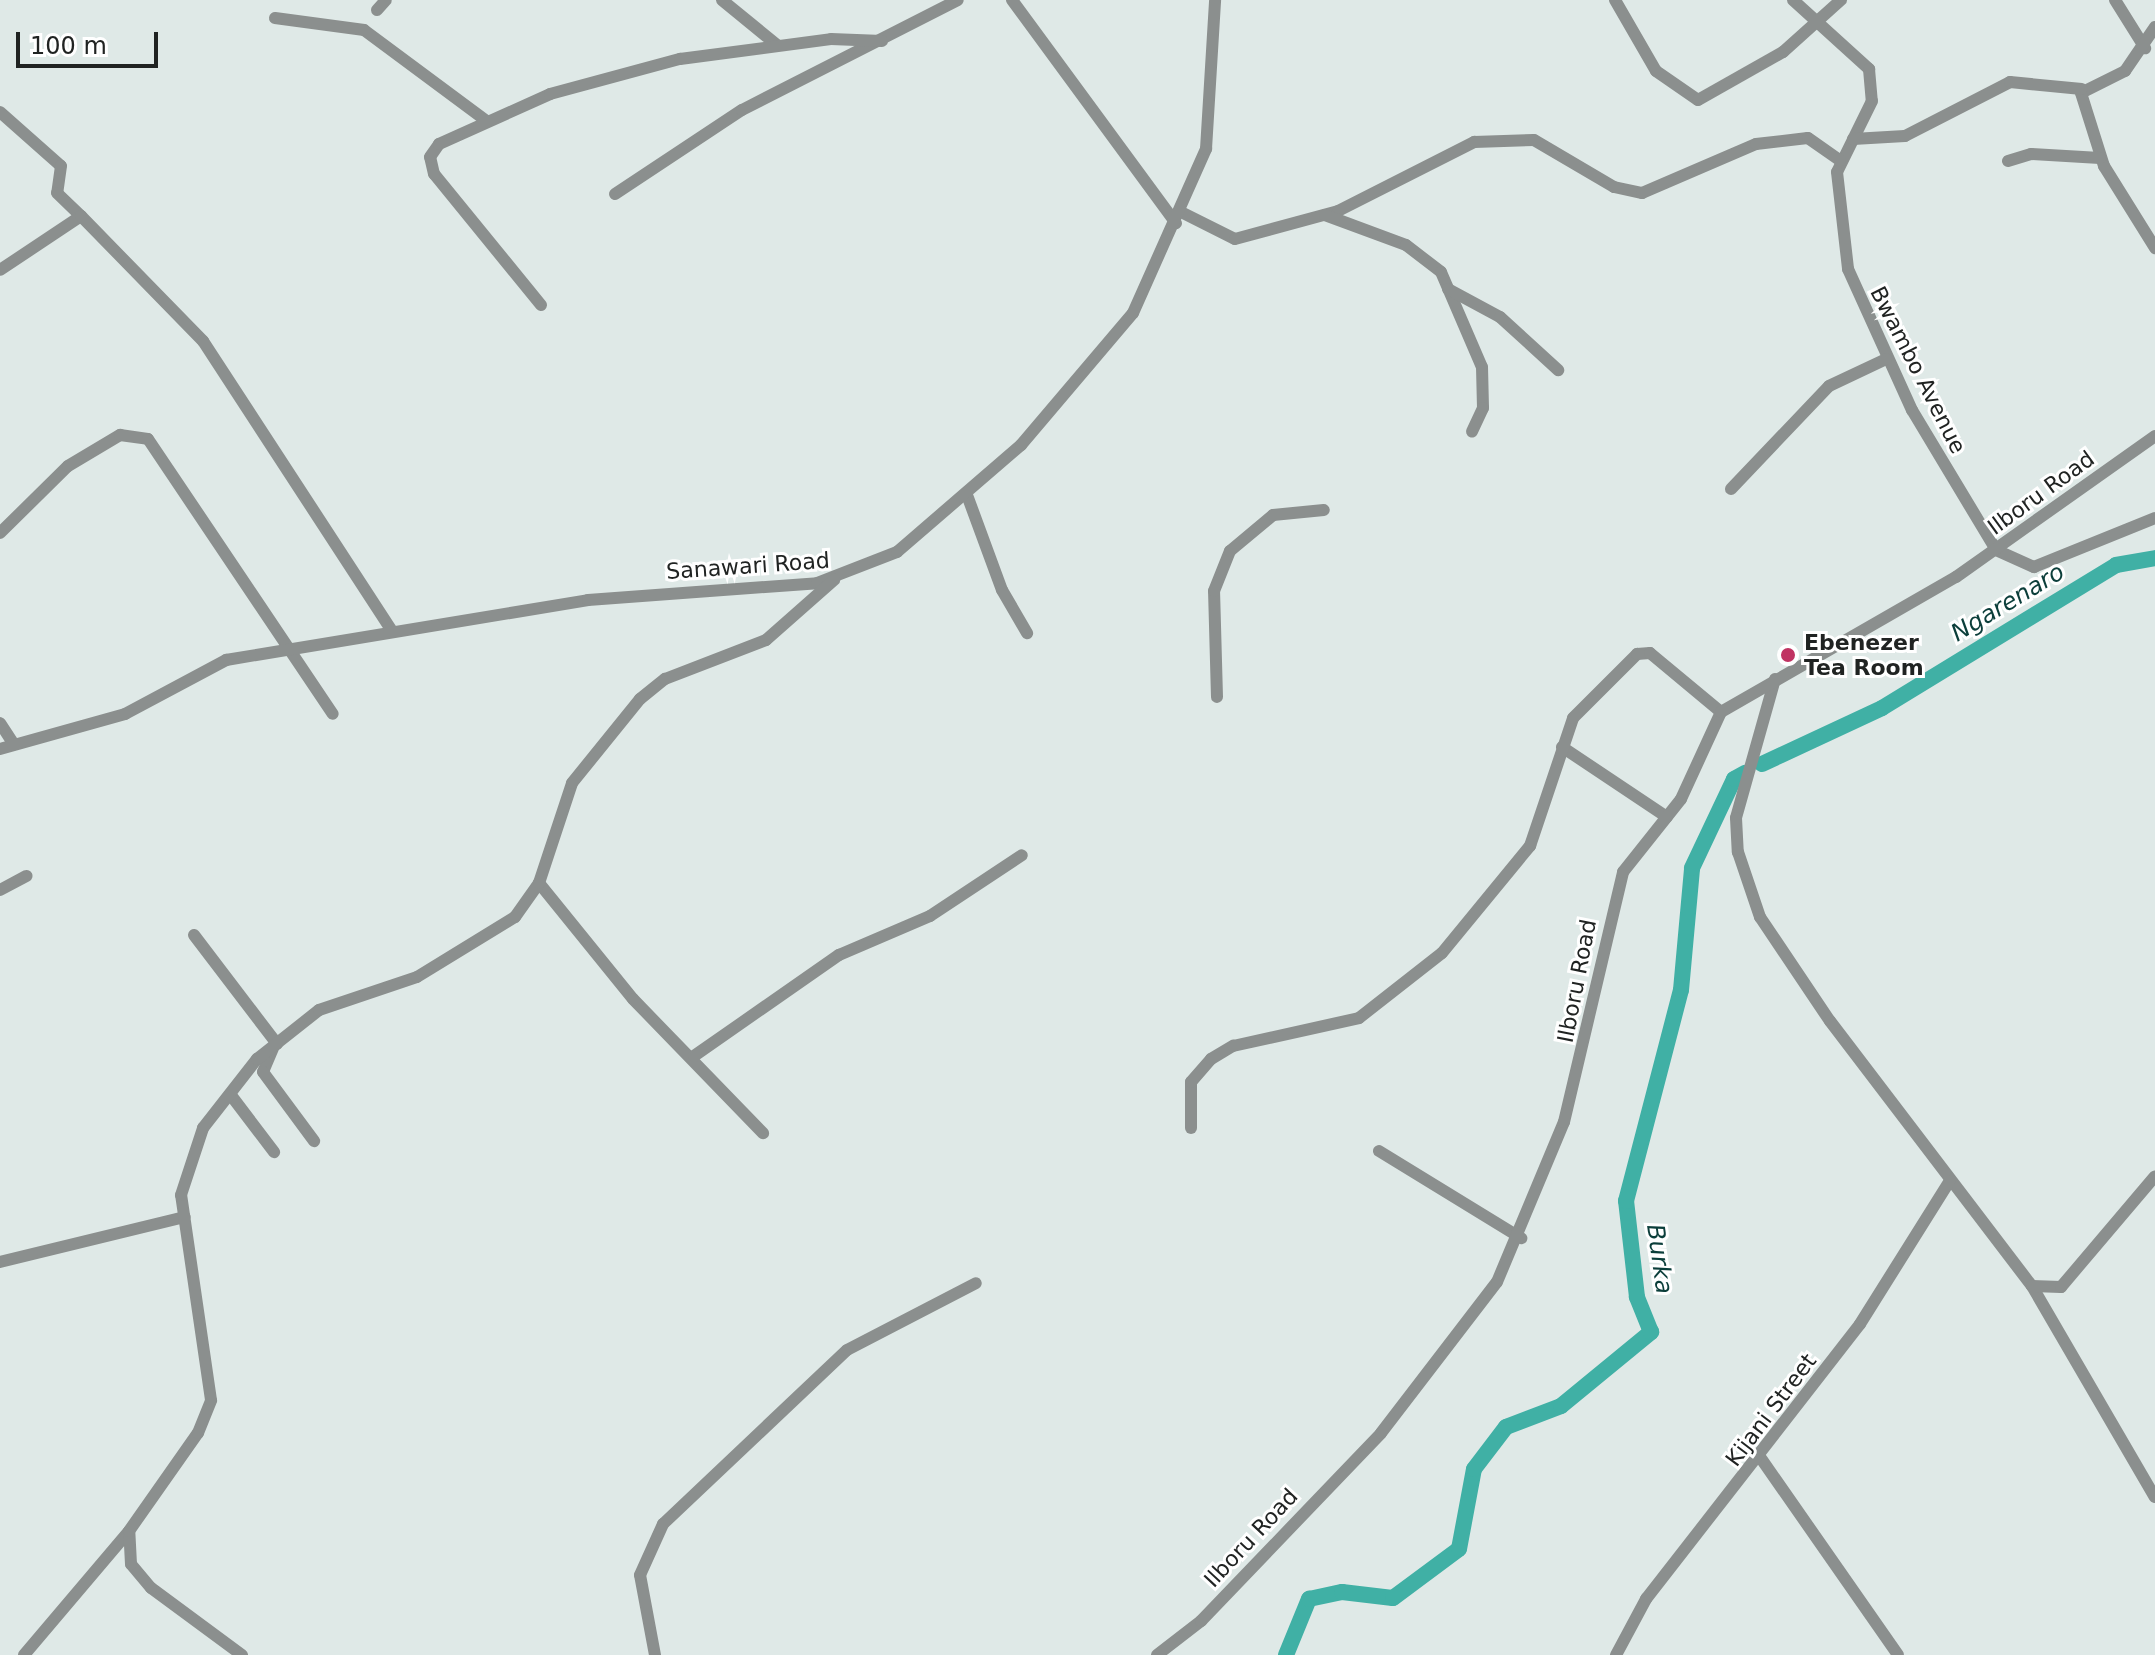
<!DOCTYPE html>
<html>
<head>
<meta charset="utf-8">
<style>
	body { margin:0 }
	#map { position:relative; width:2155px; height:1655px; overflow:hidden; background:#dfe9e7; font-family:"DejaVu Sans",sans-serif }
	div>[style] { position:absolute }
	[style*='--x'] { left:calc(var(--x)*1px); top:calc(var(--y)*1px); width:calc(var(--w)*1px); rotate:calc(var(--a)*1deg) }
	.river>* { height:16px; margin:-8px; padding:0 8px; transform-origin:8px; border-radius:8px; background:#40b0a5 }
	.minor>* { height:12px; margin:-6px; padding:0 6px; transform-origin:6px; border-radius:6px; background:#8b8f8e }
	.dots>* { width:22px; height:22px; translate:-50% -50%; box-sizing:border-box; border:4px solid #fff; border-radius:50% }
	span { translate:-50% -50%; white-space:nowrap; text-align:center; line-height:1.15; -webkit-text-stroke:6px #fff; paint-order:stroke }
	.street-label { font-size:22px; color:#202322 }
	.poi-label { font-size:22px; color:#202322; font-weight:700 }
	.left { translate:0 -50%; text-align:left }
	.water-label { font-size:24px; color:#0b3e3a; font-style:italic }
	.scale { position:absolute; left:16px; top:32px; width:142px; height:36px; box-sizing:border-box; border:4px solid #202322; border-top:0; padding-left:10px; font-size:24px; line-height:28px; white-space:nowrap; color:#202322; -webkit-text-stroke:6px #fff; paint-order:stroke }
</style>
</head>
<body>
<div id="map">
	<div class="river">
		<i style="--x:1762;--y:764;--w:132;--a:-25"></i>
		<i style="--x:1882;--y:708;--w:274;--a:-31.4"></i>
		<i style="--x:2116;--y:565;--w:40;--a:-10"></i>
		<i style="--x:1286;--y:1655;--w:61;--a:-67.7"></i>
		<i style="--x:1309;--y:1599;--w:34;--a:-12"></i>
		<i style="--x:1342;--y:1592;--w:51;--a:6.7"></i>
		<i style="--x:1393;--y:1598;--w:82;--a:-36.6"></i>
		<i style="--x:1459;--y:1549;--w:81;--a:-79.4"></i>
		<i style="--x:1474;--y:1469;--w:53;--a:-52.7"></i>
		<i style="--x:1506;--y:1427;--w:59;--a:-20.9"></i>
		<i style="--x:1561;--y:1406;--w:117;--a:-39.4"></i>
		<i style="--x:1651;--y:1332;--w:38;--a:-112"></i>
		<i style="--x:1637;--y:1297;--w:97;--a:-96.5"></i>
		<i style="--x:1626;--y:1201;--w:218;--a:-75.4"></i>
		<i style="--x:1681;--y:990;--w:122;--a:-84.8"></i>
		<i style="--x:1692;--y:868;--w:98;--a:-64.7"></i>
		<i style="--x:1734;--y:779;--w:13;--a:-29"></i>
	</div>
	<div class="minor">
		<i style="--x:722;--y:0;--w:71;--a:39.3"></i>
		<i style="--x:1012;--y:0;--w:277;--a:53.7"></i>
		<i style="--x:1615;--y:0;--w:82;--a:60"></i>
		<i style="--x:1656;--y:71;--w:51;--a:34.6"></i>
		<i style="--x:1698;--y:100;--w:98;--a:-29.5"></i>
		<i style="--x:1783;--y:52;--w:78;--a:-41.9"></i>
		<i style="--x:1793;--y:0;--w:103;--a:42.2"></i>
		<i style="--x:1869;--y:69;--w:32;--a:85"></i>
		<i style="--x:1872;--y:101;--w:79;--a:116.2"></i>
		<i style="--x:1837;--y:172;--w:98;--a:83.5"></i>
		<i style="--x:1848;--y:269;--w:155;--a:65.6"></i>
		<i style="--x:1912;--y:410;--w:163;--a:59"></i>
		<i style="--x:1996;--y:550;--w:42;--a:24.1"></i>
		<i style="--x:2034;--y:567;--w:131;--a:-22"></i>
		<i style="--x:2115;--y:0;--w:57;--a:58"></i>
		<i style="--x:377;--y:10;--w:13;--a:-48"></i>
		<i style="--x:275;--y:18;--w:90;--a:7.7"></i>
		<i style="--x:364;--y:30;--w:151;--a:36.6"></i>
		<i style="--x:2155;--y:27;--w:53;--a:124.3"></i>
		<i style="--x:2125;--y:71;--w:49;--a:153.4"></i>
		<i style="--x:2081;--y:93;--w:77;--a:72.5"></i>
		<i style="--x:2104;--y:166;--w:97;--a:58.1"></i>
		<i style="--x:0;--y:112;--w:81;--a:41.5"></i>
		<i style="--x:61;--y:166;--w:27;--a:98"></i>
		<i style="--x:57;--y:193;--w:33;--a:44"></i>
		<i style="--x:81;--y:216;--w:97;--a:146.3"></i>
		<i style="--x:1853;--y:139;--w:52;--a:-3.3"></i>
		<i style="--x:1905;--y:136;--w:118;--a:-27.2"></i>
		<i style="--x:2010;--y:82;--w:72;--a:5.6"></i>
		<i style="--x:2008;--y:161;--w:24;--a:-17"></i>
		<i style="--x:2031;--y:154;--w:69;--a:3.3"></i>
		<i style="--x:615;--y:194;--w:152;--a:-33.5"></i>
		<i style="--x:742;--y:110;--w:242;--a:-27"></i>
		<i style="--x:1181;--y:212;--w:60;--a:26.6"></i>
		<i style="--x:1235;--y:239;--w:107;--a:-15.2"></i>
		<i style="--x:1338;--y:211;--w:153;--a:-26.9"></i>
		<i style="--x:1474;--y:142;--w:60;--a:-1.9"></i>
		<i style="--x:1534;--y:140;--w:93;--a:30.4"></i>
		<i style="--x:1614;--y:187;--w:29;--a:12"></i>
		<i style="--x:1642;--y:193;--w:124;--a:-23.3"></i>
		<i style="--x:1756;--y:144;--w:52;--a:-6.6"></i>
		<i style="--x:1808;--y:138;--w:39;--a:35"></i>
		<i style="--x:1325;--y:215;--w:86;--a:20.3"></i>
		<i style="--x:1406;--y:245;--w:44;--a:37.6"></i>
		<i style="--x:1441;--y:272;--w:103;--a:66.7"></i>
		<i style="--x:1482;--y:367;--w:41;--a:88.6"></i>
		<i style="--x:1483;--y:408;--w:26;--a:115"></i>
		<i style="--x:81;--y:216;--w:175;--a:45.7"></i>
		<i style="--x:203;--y:341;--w:344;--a:56.9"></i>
		<i style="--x:1448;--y:289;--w:59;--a:28.3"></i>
		<i style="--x:1500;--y:317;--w:79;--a:42.4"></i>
		<i style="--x:541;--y:305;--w:169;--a:-129.2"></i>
		<i style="--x:434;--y:174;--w:17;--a:-103"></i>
		<i style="--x:430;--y:157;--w:16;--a:-55"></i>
		<i style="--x:439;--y:144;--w:122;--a:-24.2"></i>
		<i style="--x:550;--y:94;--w:135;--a:-15.1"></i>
		<i style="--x:680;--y:59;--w:152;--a:-7.5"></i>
		<i style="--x:831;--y:39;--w:51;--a:2.2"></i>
		<i style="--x:1731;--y:489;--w:142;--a:-46.4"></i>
		<i style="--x:1829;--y:386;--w:63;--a:-25.3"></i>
		<i style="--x:967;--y:495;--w:101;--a:69.8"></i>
		<i style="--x:1002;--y:590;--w:50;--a:59.8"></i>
		<i style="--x:0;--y:533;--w:95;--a:-44.6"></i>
		<i style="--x:68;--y:466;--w:61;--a:-30.8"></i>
		<i style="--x:120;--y:435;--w:28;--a:8"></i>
		<i style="--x:148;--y:439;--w:331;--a:56.1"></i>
		<i style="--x:1775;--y:679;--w:144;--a:105.7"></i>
		<i style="--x:1736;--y:818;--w:34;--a:87"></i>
		<i style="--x:1738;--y:852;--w:69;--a:71.3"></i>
		<i style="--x:1760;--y:917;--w:125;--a:56.1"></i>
		<i style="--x:1830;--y:1021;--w:333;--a:52.7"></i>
		<i style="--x:2032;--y:1286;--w:244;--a:59.8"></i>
		<i style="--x:1217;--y:697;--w:106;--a:-91.6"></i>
		<i style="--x:1214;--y:591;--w:43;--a:-68.2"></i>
		<i style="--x:1230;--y:551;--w:56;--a:-39.9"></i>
		<i style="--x:1273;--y:515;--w:51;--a:-5.6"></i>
		<i style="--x:0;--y:723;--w:24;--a:57"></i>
		<i style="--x:1562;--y:747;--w:126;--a:33.7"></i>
		<i style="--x:0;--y:749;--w:130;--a:-15.6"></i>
		<i style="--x:125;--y:714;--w:115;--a:-28.1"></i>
		<i style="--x:226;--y:660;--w:367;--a:-9.4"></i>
		<i style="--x:588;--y:600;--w:230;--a:-4.2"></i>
		<i style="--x:817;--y:583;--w:86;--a:-21.2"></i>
		<i style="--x:897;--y:552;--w:164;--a:-40.8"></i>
		<i style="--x:1021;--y:445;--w:173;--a:-49.7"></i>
		<i style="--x:1133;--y:313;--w:180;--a:-66"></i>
		<i style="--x:1206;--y:149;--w:149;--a:-86.5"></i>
		<i style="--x:539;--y:883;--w:149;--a:51"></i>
		<i style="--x:633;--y:999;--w:187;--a:45.9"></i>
		<i style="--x:0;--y:890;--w:30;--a:-28"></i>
		<i style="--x:194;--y:935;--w:137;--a:52.7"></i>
		<i style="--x:274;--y:1046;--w:28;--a:113"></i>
		<i style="--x:263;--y:1072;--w:86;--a:53.5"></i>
		<i style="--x:694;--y:1056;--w:177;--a:-34.9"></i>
		<i style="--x:839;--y:955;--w:99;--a:-23.2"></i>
		<i style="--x:930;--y:916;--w:110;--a:-33.5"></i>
		<i style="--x:230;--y:1094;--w:73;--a:52.8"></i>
		<i style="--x:1191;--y:1128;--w:46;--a:-90"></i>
		<i style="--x:1191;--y:1082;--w:30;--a:-49"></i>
		<i style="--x:1211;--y:1059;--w:26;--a:-31"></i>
		<i style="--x:1233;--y:1046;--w:129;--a:-12.5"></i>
		<i style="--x:1359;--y:1018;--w:105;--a:-38.1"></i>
		<i style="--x:1442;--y:953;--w:139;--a:-50.6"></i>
		<i style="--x:1530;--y:846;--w:135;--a:-71.4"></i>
		<i style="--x:1573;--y:718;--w:91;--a:-45"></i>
		<i style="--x:1637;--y:654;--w:13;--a:-4"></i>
		<i style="--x:1650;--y:653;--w:92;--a:39.7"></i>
		<i style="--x:1379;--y:1151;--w:167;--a:31.5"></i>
		<i style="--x:0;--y:1262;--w:190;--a:-13.7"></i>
		<i style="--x:2032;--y:1286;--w:29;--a:2"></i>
		<i style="--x:2061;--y:1287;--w:145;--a:-49.7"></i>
		<i style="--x:1760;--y:1457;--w:241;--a:55.1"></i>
		<i style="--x:24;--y:1655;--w:162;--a:-49.7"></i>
		<i style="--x:242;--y:1655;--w:113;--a:-143.6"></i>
		<i style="--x:151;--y:1588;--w:31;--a:-130"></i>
		<i style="--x:131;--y:1564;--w:33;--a:-93"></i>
		<i style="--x:129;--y:1531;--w:120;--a:-54.9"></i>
		<i style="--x:198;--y:1433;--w:35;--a:-68"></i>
		<i style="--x:211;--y:1400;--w:207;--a:-98.3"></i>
		<i style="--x:181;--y:1195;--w:71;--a:-71.8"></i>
		<i style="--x:203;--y:1128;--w:88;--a:-52"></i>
		<i style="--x:257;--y:1059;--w:79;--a:-38.3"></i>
		<i style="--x:319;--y:1010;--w:103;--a:-18.6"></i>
		<i style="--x:417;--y:977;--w:115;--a:-31.5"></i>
		<i style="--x:515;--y:917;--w:42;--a:-54.8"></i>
		<i style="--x:539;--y:883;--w:105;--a:-71.7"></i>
		<i style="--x:572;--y:783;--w:108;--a:-51"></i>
		<i style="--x:640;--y:699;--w:32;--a:-39"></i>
		<i style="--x:665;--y:679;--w:108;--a:-21.1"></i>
		<i style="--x:766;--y:640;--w:91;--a:-41.4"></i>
		<i style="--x:655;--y:1655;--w:81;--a:-100.6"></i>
		<i style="--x:640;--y:1575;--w:56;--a:-65.7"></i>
		<i style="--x:663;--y:1524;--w:253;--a:-43.4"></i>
		<i style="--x:847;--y:1350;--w:145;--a:-27.4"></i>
		<i style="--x:1157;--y:1655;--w:56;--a:-37.7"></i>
		<i style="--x:1201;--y:1621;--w:260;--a:-46.2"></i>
		<i style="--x:1381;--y:1433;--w:190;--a:-52.5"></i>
		<i style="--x:1497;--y:1282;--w:173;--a:-67.3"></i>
		<i style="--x:1564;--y:1122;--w:257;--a:-76.7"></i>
		<i style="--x:1623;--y:872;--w:93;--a:-51.5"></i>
		<i style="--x:1681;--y:799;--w:96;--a:-65.3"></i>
		<i style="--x:1721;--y:712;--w:271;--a:-29.9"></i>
		<i style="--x:1956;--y:577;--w:244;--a:-35.3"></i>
		<i style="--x:1616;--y:1655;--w:64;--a:-61.8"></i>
		<i style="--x:1646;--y:1599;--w:348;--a:-52.1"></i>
		<i style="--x:1860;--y:1324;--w:168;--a:-57.9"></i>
	</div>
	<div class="dots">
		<i style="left:1788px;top:655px;background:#c03362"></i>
	</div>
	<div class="street-label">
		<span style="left:1918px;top:370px;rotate:63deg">Bwambo Avenue</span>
		<span style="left:2041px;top:493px;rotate:-36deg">Ilboru Road</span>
		<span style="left:748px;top:566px;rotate:-4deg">Sanawari Road</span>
		<span style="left:1577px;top:981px;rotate:-79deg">Ilboru Road</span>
		<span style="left:1771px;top:1410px;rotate:-53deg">Kijani Street</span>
		<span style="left:1251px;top:1538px;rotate:-47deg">Ilboru Road</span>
	</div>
	<div class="poi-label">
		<span class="left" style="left:1804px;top:655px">Ebenezer<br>Tea Room</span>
	</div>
	<div class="water-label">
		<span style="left:2008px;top:603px;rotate:-31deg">Ngarenaro</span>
		<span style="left:1659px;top:1259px;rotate:82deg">Burka</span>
	</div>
	<div class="scale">100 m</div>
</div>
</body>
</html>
